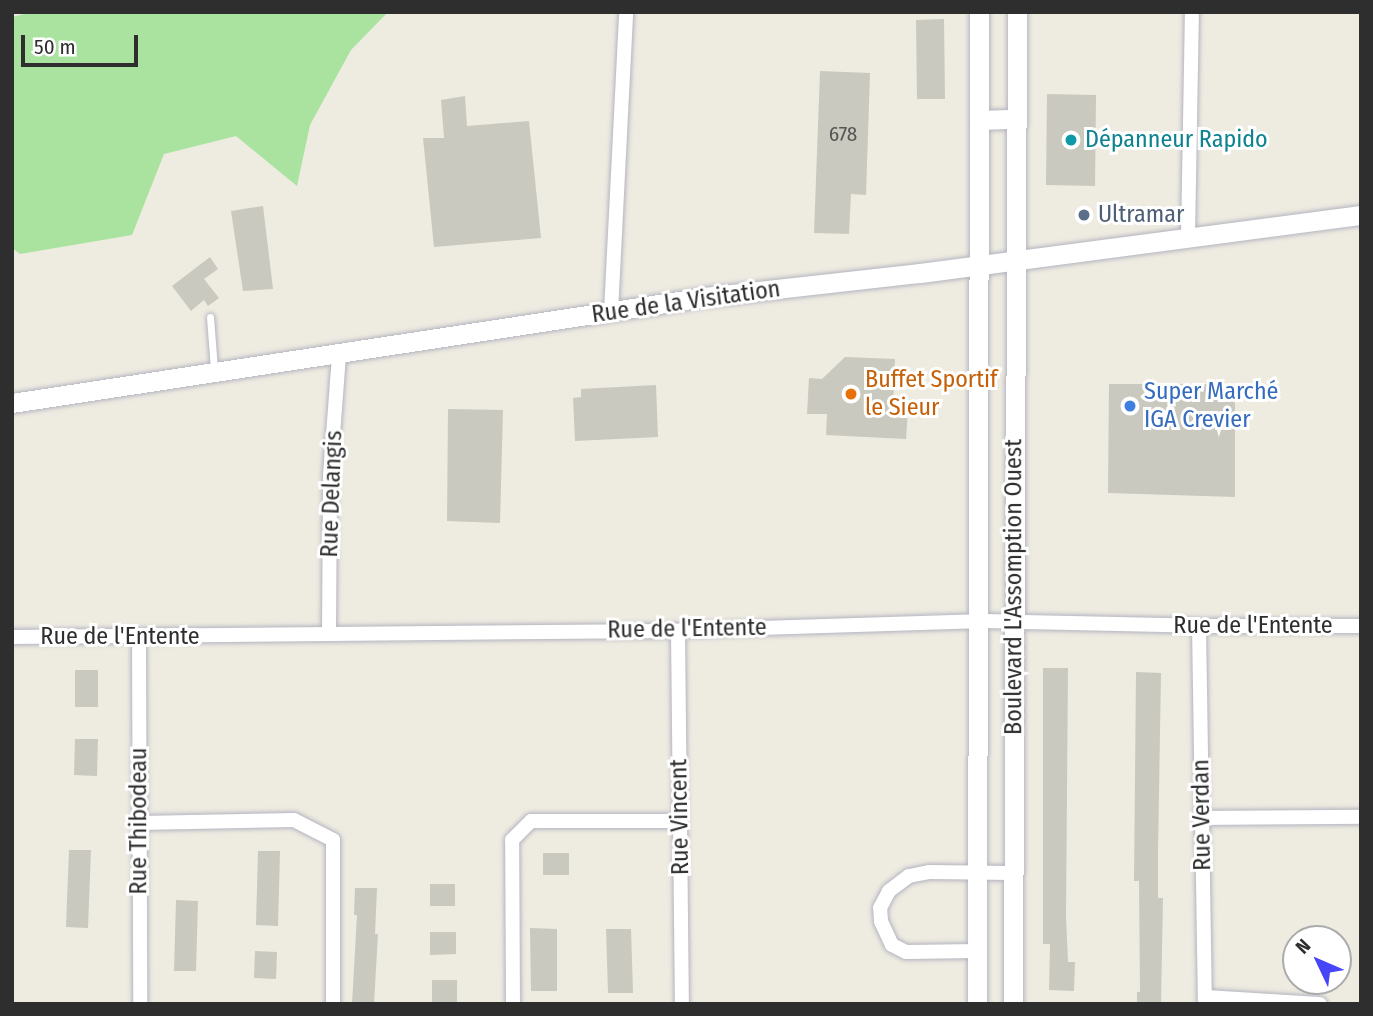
<!DOCTYPE html>
<html>
<head>
<meta charset="utf-8">
<style>
	body { margin:0 }
	#map { position:relative; width:1373px; height:1016px; overflow:hidden; background:#eeebe1; font-family:"Fira Sans Condensed",sans-serif }
	div>[style] { position:absolute }
	[style*='--x'] { left:calc(var(--x)*1px); top:calc(var(--y)*1px); width:calc(var(--w)*1px); rotate:calc(var(--a)*1deg) }
	.green>* { inset:0; background:#a9e39f }
	.building>* { inset:0; background:#cac9bf }
	.roads { filter:drop-shadow(0 0 2px #b4b4c0) drop-shadow(0 0 2px #b4b4c0) }
	.lane>* { height:7px; margin:-3.5px; padding:0 3.5px; transform-origin:3.5px; border-radius:3.5px; background:#fff }
	.street>* { height:14px; margin:-7px; padding:0 7px; transform-origin:7px; border-radius:7px; background:#fff }
	.secondary>* { height:19px; margin:-9.5px; padding:0 9.5px; transform-origin:9.5px; border-radius:9.5px; background:#fff }
	.dots>* { width:19px; height:19px; translate:-50% -50%; box-sizing:border-box; border:4px solid #fff; border-radius:50% }
	span { translate:-50% -50%; white-space:nowrap; text-align:center; line-height:1.15; -webkit-text-stroke:6px #fff; paint-order:stroke }
	.number-label { font-size:21px; color:#555552 }
	.number-label span { -webkit-text-stroke-width:0 }
	.culture-label { font-size:24px; color:#0d838f }
	.left { translate:0 -50%; text-align:left }
	.service-label { font-size:24px; color:#4e5e75 }
	.street-label { font-size:24px; color:#2e2e2e }
	.food-label { font-size:24px; color:#c56008 }
	.shop-label { font-size:24px; color:#366cbe }
	.frame { position:absolute; inset:0; border:14px solid #2e2e2e; pointer-events:none }
	.north { position:absolute; left:1282px; top:925px; width:70px; height:70px; box-sizing:border-box; background:#fff; border:2px solid #ababab; border-radius:50%; rotate:314deg; font-size:19px; font-weight:700; line-height:28px; text-align:center; color:#2e2e2e }
	.north::after { content:''; display:block; margin:auto; width:24px; height:32px; background:#4645f7; clip-path:polygon(50% 0,100% 100%,50% 72%,0 100%) }
	.scale { position:absolute; left:21px; top:35px; width:117px; height:32px; box-sizing:border-box; border:4px solid #2e2e2e; border-top:0; padding-left:9px; font-size:21px; line-height:24px; white-space:nowrap; color:#2e2e2e; -webkit-text-stroke:5px #fff; paint-order:stroke }
</style>
</head>
<body>
<div id="map">
	<div class="green">
		<i style="clip-path:polygon(33px 12px,388px 12px,351px 50px,310px 125px,297px 186px,236px 136px,164px 154px,132px 235px,20px 254px,12px 248px,12px 17px)"></i>
	</div>
	<div class="building">
		<i style="clip-path:polygon(944px 19px,945px 99px,917px 99px,916px 20px)"></i>
		<i style="clip-path:polygon(820px 71px,870px 73px,866px 195px,851px 194px,849px 234px,814px 233px)"></i>
		<i style="clip-path:polygon(1047px 94px,1096px 95px,1095px 186px,1046px 185px)"></i>
		<i style="clip-path:polygon(465px 96px,467px 126px,529px 121px,541px 238px,434px 247px,423px 138px,444px 138px,441px 100px)"></i>
		<i style="clip-path:polygon(263px 206px,273px 289px,243px 291px,231px 211px)"></i>
		<i style="clip-path:polygon(210px 257px,218px 269px,204px 279px,219px 298px,208px 306px,204px 300px,191px 311px,172px 286px)"></i>
		<i style="clip-path:polygon(845px 357px,895px 359px,893px 409px,908px 410px,906px 439px,826px 435px,827px 414px,807px 414px,809px 378px,822px 379px)"></i>
		<i style="clip-path:polygon(1109px 384px,1235px 384px,1235px 497px,1108px 493px)"></i>
		<i style="clip-path:polygon(656px 385px,658px 437px,575px 441px,573px 398px,581px 397px,581px 389px)"></i>
		<i style="clip-path:polygon(448px 409px,503px 410px,500px 523px,447px 521px)"></i>
		<i style="clip-path:polygon(1043px 668px,1068px 668px,1066px 916px,1068px 962px,1075px 962px,1074px 991px,1049px 990px,1050px 944px,1043px 944px)"></i>
		<i style="clip-path:polygon(75px 670px,98px 670px,98px 707px,75px 707px)"></i>
		<i style="clip-path:polygon(1136px 672px,1161px 673px,1158px 853px,1158px 898px,1163px 898px,1161px 1004px,1137px 1004px,1137px 992px,1140px 992px,1139px 881px,1134px 881px)"></i>
		<i style="clip-path:polygon(75px 739px,98px 739px,97px 776px,74px 775px)"></i>
		<i style="clip-path:polygon(69px 850px,91px 850px,88px 928px,66px 927px)"></i>
		<i style="clip-path:polygon(258px 851px,280px 851px,278px 926px,256px 925px)"></i>
		<i style="clip-path:polygon(543px 853px,569px 853px,569px 875px,543px 875px)"></i>
		<i style="clip-path:polygon(430px 884px,455px 884px,455px 906px,430px 906px)"></i>
		<i style="clip-path:polygon(355px 888px,377px 888px,375px 934px,378px 934px,374px 1004px,352px 1004px,357px 915px,354px 915px)"></i>
		<i style="clip-path:polygon(176px 900px,198px 901px,196px 971px,174px 971px)"></i>
		<i style="clip-path:polygon(530px 928px,557px 929px,557px 991px,531px 991px)"></i>
		<i style="clip-path:polygon(606px 929px,631px 929px,633px 993px,608px 993px)"></i>
		<i style="clip-path:polygon(430px 932px,456px 932px,456px 954px,430px 955px)"></i>
		<i style="clip-path:polygon(255px 951px,277px 952px,276px 979px,254px 978px)"></i>
		<i style="clip-path:polygon(432px 980px,457px 980px,457px 1002px,432px 1002px)"></i>
	</div>
	<div class="roads">
		<div class="lane">
			<i style="--x:210;--y:317;--w:52;--a:85.6"></i>
		</div>
		<div class="street">
			<i style="--x:1188;--y:237;--w:225;--a:-89"></i>
			<i style="--x:611;--y:312;--w:300;--a:-87.1"></i>
			<i style="--x:1199;--y:626;--w:378;--a:89.1"></i>
			<i style="--x:678;--y:631;--w:373;--a:89.4"></i>
			<i style="--x:329;--y:633;--w:158;--a:-89.6"></i>
			<i style="--x:330;--y:475;--w:121;--a:-85.7"></i>
			<i style="--x:12;--y:637;--w:652;--a:-0.53"></i>
			<i style="--x:664;--y:631;--w:321;--a:-1.8"></i>
			<i style="--x:985;--y:621;--w:214;--a:1.3"></i>
			<i style="--x:1199;--y:626;--w:162;--a:0"></i>
			<i style="--x:139;--y:638;--w:366;--a:89.8"></i>
			<i style="--x:1202;--y:818;--w:159;--a:-0.4"></i>
			<i style="--x:139;--y:823;--w:155;--a:-1.1"></i>
			<i style="--x:294;--y:820;--w:44;--a:27.1"></i>
			<i style="--x:333;--y:840;--w:164;--a:90"></i>
			<i style="--x:977;--y:951;--w:71;--a:179.2"></i>
			<i style="--x:906;--y:952;--w:16;--a:-153"></i>
			<i style="--x:892;--y:945;--w:26;--a:-115"></i>
			<i style="--x:881;--y:921;--w:13;--a:-94"></i>
			<i style="--x:880;--y:908;--w:19;--a:-62"></i>
			<i style="--x:889;--y:891;--w:25;--a:-37"></i>
			<i style="--x:909;--y:876;--w:20;--a:-11"></i>
			<i style="--x:929;--y:872;--w:83;--a:0.7"></i>
			<i style="--x:1205;--y:997;--w:115;--a:3.5"></i>
			<i style="--x:513;--y:1004;--w:164;--a:-90.3"></i>
			<i style="--x:512;--y:840;--w:27;--a:-45"></i>
			<i style="--x:531;--y:821;--w:149;--a:0"></i>
		</div>
		<div class="secondary">
			<i style="--x:979;--y:120;--w:36;--a:-2"></i>
			<i style="--x:12;--y:403;--w:701;--a:-8.7"></i>
			<i style="--x:705;--y:297;--w:216;--a:-6.4"></i>
			<i style="--x:920;--y:273;--w:445;--a:-7.5"></i>
			<i style="--x:977;--y:1004;--w:992;--a:-89.88"></i>
			<i style="--x:1013;--y:1004;--w:992;--a:-89.77"></i>
		</div>
	</div>
	<div class="dots">
		<i style="left:1071px;top:140px;background:#0f9aa8"></i>
		<i style="left:1084px;top:215px;background:#5c6f8a"></i>
		<i style="left:851px;top:394px;background:#e8710a"></i>
		<i style="left:1130px;top:406px;background:#3f7fe0"></i>
	</div>
	<div class="number-label">
		<span style="left:843px;top:134px">678</span>
	</div>
	<div class="culture-label">
		<span class="left" style="left:1085px;top:140px">Dépanneur Rapido</span>
	</div>
	<div class="service-label">
		<span class="left" style="left:1098px;top:215px">Ultramar</span>
	</div>
	<div class="street-label">
		<span style="left:686px;top:302px;rotate:-8deg">Rue de la Visitation</span>
		<span style="left:332px;top:494px;rotate:-88deg">Rue Delangis</span>
		<span style="left:1014px;top:587px;rotate:-90deg">Boulevard L'Assomption Ouest</span>
		<span style="left:1253px;top:626px">Rue de l'Entente</span>
		<span style="left:687px;top:629px;rotate:-1deg">Rue de l'Entente</span>
		<span style="left:120px;top:637px">Rue de l'Entente</span>
		<span style="left:1202px;top:815px;rotate:-91deg">Rue Verdan</span>
		<span style="left:680px;top:817px;rotate:-91deg">Rue Vincent</span>
		<span style="left:139px;top:821px;rotate:-90deg">Rue Thibodeau</span>
	</div>
	<div class="food-label">
		<span class="left" style="left:865px;top:394px">Buffet Sportif<br>le Sieur</span>
	</div>
	<div class="shop-label">
		<span class="left" style="left:1144px;top:406px">Super Marché<br>IGA Crevier</span>
	</div>
	<div class="frame"></div>
	<div class="north">N</div>
	<div class="scale">50 m</div>
</div>
</body>
</html>
